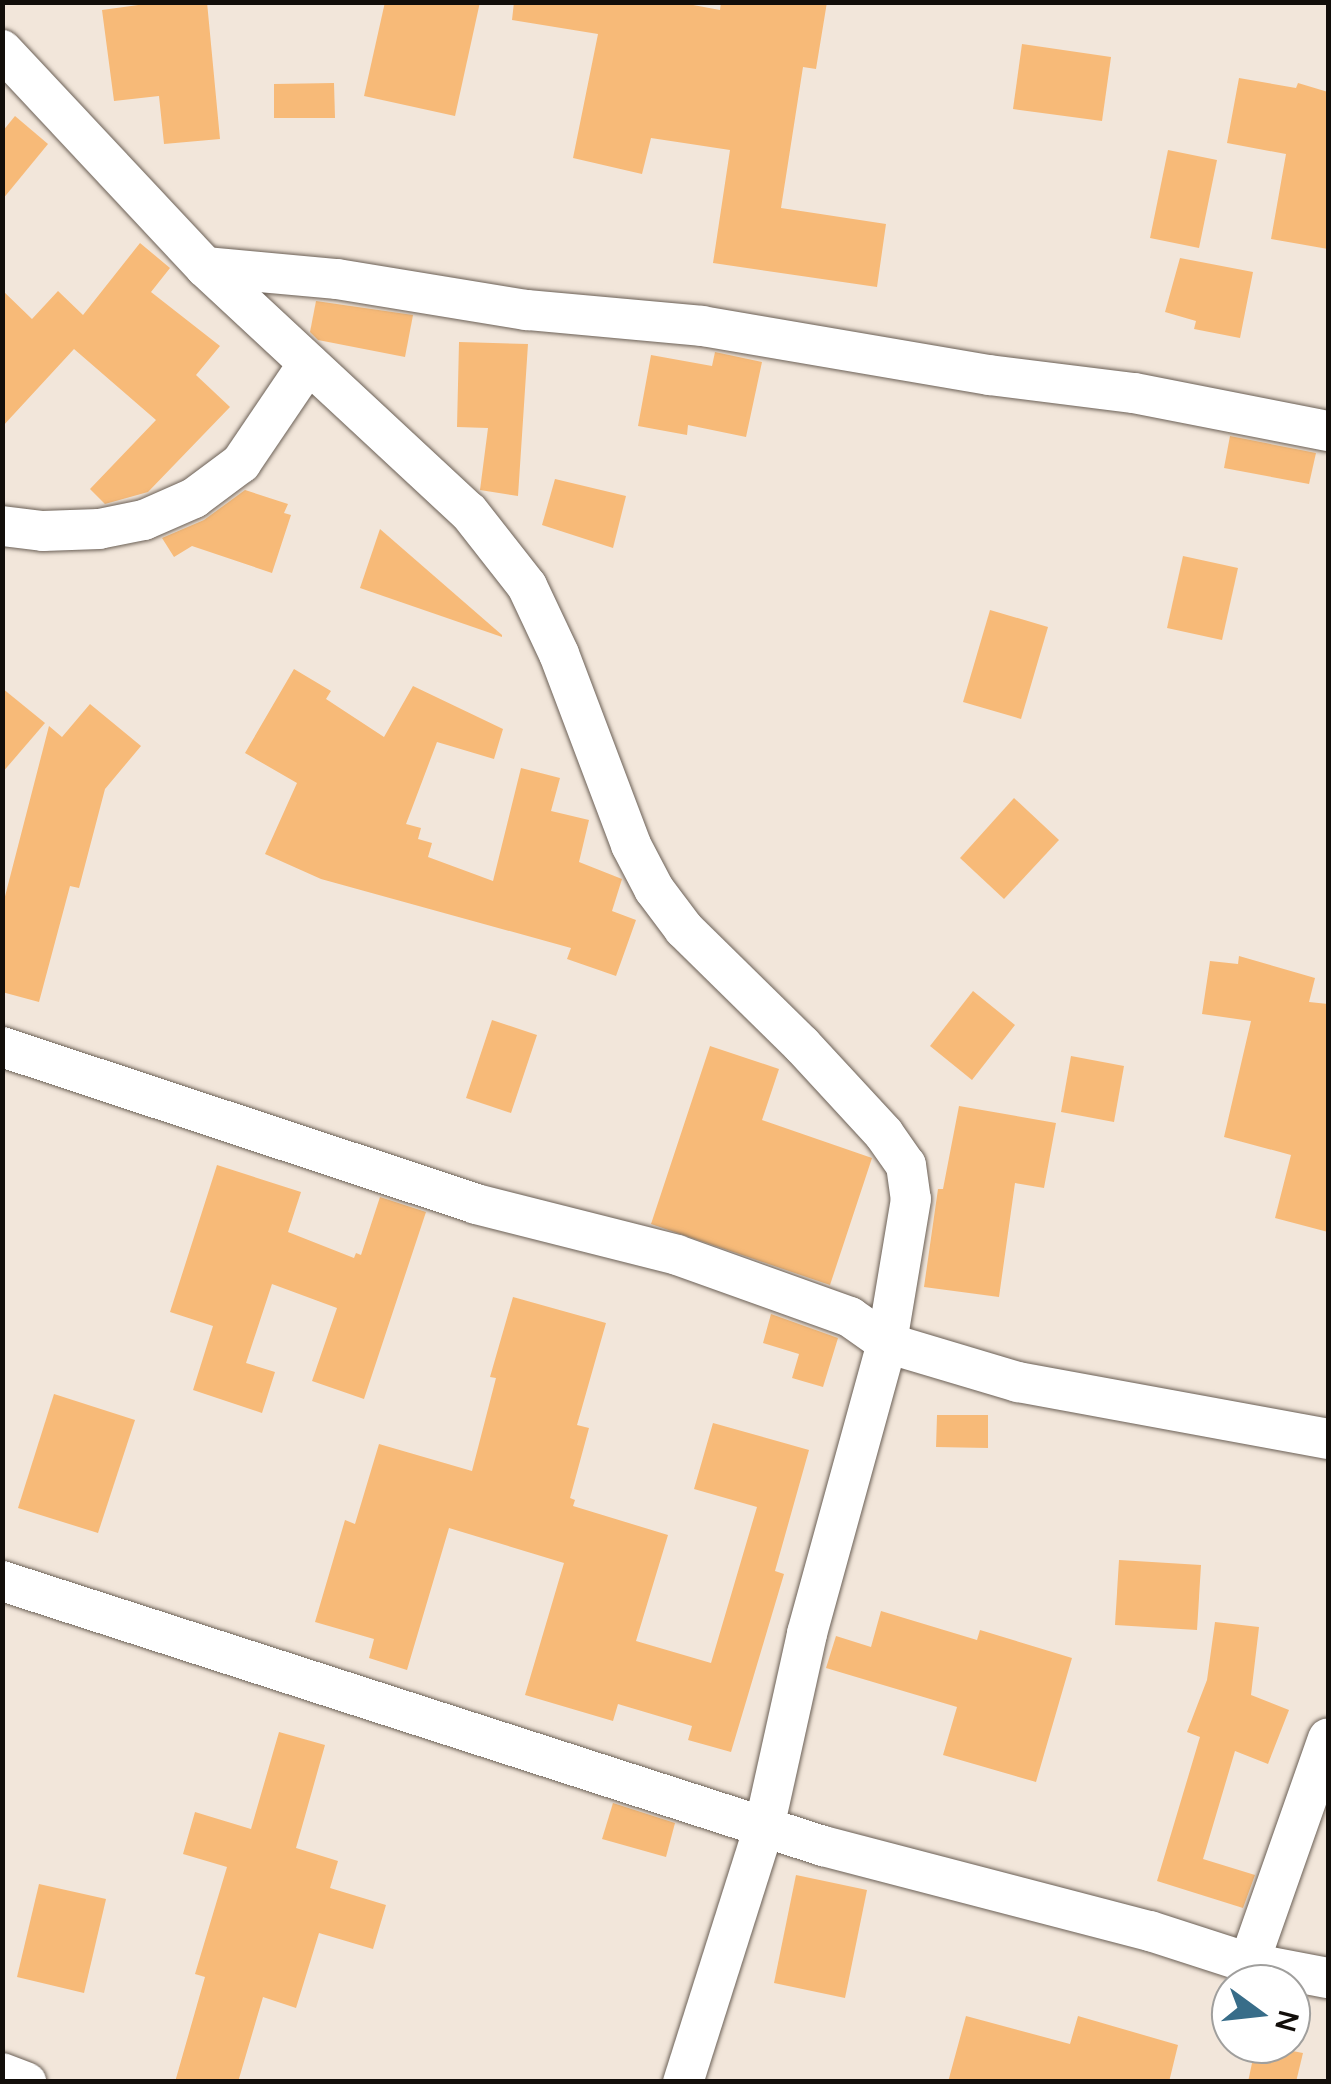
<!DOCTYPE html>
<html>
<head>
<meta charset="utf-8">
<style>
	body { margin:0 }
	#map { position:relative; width:1331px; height:2084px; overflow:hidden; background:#f2e6da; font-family:Manrope,sans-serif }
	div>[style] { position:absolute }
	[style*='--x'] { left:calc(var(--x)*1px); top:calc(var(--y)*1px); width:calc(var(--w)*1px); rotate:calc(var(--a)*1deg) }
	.building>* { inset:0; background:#f7ba78 }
	.roads { filter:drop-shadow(0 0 2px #6b6056) drop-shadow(0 0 2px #6b6056) }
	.minor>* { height:40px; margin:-20px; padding:0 20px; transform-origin:20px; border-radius:20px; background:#fff }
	span { translate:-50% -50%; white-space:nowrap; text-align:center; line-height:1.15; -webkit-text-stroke:8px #fff; paint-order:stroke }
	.frame { position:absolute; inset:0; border:5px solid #120e0a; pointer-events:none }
	.north { position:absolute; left:1211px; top:1964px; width:100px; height:100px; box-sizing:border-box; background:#fff; border:2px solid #a09f9d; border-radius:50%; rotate:105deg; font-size:28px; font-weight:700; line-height:40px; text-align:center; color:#120e0a }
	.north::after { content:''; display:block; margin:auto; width:35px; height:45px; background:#386d89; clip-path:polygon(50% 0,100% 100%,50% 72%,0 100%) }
</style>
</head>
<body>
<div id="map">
	<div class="building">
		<i style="clip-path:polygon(160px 2px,207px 2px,220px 139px,164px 144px,159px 96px,114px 101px,102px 10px)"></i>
		<i style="clip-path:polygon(385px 2px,480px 2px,455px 116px,364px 96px)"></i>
		<i style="clip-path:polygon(514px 2px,677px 2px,720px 10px,721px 2px,827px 2px,816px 69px,803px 67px,781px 208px,886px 224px,877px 287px,713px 263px,730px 150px,651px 138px,642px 174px,573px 158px,598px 34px,512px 20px)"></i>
		<i style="clip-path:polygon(1022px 44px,1111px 57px,1102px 121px,1013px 109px)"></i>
		<i style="clip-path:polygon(1239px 78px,1296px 88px,1298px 83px,1328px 92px,1328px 249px,1271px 239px,1286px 154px,1227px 143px)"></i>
		<i style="clip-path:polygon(334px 83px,335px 118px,274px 118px,274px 84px)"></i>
		<i style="clip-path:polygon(15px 116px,48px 144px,2px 200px,2px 132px)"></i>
		<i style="clip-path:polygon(1168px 150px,1217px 160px,1199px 248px,1150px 238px)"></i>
		<i style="clip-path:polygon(140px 243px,170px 268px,151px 292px,220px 346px,196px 375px,230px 407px,148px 492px,105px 504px,90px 489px,156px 420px,74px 349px,2px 427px,2px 290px,32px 319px,58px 291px,83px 315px)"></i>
		<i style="clip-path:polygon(1180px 258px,1253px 272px,1240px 338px,1194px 329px,1196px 321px,1165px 312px)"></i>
		<i style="clip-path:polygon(316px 301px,413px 315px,405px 357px,318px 340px,310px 332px)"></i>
		<i style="clip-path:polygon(459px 342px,528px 344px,518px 496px,480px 490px,488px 428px,457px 427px)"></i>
		<i style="clip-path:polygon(715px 352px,762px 362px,746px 437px,688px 425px,687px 435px,638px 426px,651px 355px,712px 366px)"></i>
		<i style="clip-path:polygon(1230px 436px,1316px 453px,1309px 484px,1224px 468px)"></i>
		<i style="clip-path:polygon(555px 479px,626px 496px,613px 548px,542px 525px)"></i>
		<i style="clip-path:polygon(245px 490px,288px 504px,284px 513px,291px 515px,272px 573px,192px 546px,174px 557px,162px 538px,204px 520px)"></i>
		<i style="clip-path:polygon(380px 529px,502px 635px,502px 637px,360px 588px)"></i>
		<i style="clip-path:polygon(1183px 556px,1238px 568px,1222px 640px,1167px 628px)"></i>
		<i style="clip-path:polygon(990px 610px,1048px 627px,1021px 719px,963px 702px)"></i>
		<i style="clip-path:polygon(294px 669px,331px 691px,326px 699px,384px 737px,413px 686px,503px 729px,494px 759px,437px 742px,406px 824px,421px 828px,418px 839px,432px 843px,428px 857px,493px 881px,521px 768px,560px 778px,551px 811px,589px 820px,579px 862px,622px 879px,612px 911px,636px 920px,616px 976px,567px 959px,571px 948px,321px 879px,265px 854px,297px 783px,245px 753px)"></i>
		<i style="clip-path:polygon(2px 688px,45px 723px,2px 773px)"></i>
		<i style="clip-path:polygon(90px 704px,141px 746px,105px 789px,79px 888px,70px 886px,39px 1002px,2px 992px,2px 908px,49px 726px,62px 737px)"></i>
		<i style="clip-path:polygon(1014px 798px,1059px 840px,1004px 899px,960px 858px)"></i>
		<i style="clip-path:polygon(1239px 956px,1315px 978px,1309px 1002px,1328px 1004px,1328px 1232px,1275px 1218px,1291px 1155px,1224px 1137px,1251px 1021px,1202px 1014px,1210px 961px,1238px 964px)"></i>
		<i style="clip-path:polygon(973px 991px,1015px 1025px,972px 1080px,930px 1046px)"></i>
		<i style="clip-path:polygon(492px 1020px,537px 1035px,511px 1113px,466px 1098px)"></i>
		<i style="clip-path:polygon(710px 1046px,779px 1069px,762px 1120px,872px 1158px,830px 1285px,651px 1224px)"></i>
		<i style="clip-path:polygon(1071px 1056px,1124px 1066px,1114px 1122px,1061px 1112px)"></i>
		<i style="clip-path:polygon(959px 1106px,1056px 1123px,1044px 1188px,1015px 1183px,999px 1297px,924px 1287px,938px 1189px,943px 1189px)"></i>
		<i style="clip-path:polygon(217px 1165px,301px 1192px,288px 1232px,354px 1258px,356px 1253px,361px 1255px,380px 1197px,426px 1212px,364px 1399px,312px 1381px,337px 1308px,272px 1284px,246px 1363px,275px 1372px,262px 1413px,193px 1390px,213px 1326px,170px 1312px)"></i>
		<i style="clip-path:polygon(513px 1297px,606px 1323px,577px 1425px,589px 1428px,570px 1498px,575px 1500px,573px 1506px,668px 1535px,636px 1641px,711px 1663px,757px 1507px,694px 1489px,713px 1423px,809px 1450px,775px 1571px,784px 1574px,731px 1752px,688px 1740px,692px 1726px,618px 1704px,613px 1721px,525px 1695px,564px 1563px,449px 1528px,407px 1670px,369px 1658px,374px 1639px,315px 1622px,345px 1520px,355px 1524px,379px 1444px,472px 1471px,496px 1378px,490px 1377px)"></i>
		<i style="clip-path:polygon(771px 1314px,838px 1338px,823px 1387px,792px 1378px,799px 1354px,763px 1343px)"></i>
		<i style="clip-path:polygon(54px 1394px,135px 1420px,98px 1533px,18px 1508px)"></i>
		<i style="clip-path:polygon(937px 1415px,988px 1415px,988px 1448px,936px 1447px)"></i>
		<i style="clip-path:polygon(1119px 1560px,1201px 1565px,1197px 1630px,1115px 1625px)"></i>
		<i style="clip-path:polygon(881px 1611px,977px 1640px,980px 1630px,1072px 1658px,1036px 1782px,943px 1755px,957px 1707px,826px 1668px,836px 1636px,871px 1647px)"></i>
		<i style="clip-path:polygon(1215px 1622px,1259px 1627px,1251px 1695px,1289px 1710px,1268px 1764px,1235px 1751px,1203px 1859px,1255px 1875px,1243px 1908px,1157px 1881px,1200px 1737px,1187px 1732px,1207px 1680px)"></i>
		<i style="clip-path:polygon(279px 1732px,325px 1745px,296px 1848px,338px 1861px,330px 1888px,386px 1905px,373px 1949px,319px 1933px,296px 2008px,263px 1997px,238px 2082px,175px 2082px,205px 1977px,195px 1974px,227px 1867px,183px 1854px,195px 1812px,251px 1829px)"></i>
		<i style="clip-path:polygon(613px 1803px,675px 1823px,666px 1857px,602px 1839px)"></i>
		<i style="clip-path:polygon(796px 1875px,867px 1890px,845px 1998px,774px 1983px)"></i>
		<i style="clip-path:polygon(39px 1884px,106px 1899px,84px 1993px,17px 1977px)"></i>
		<i style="clip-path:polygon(966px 2016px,1070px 2044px,1078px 2016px,1178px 2045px,1169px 2082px,948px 2082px)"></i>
		<i style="clip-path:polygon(1256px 2044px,1303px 2053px,1296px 2082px,1248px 2082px)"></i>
	</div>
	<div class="roads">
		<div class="minor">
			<i style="--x:2;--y:50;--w:297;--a:46.9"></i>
			<i style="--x:205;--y:267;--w:360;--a:42.9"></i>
			<i style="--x:469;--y:512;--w:94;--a:51.9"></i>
			<i style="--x:527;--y:586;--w:75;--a:64.8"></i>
			<i style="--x:559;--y:654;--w:204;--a:69.3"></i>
			<i style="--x:631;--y:845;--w:50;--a:62.4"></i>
			<i style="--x:654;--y:889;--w:50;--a:53.1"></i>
			<i style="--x:684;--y:929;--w:165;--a:44.5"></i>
			<i style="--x:802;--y:1045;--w:121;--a:47.3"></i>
			<i style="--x:884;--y:1134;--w:38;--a:55"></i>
			<i style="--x:906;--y:1165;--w:34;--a:82"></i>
			<i style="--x:911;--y:1199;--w:146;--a:99.5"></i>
			<i style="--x:887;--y:1343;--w:302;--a:105.4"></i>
			<i style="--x:807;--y:1634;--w:195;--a:102.5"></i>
			<i style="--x:765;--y:1824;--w:271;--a:107.6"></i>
			<i style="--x:205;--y:267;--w:133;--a:5.2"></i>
			<i style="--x:337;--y:279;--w:193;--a:9.3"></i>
			<i style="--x:527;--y:310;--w:176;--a:5.2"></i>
			<i style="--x:702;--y:326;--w:291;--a:9.7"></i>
			<i style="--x:989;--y:375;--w:146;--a:7.1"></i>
			<i style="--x:1134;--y:393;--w:198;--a:11.1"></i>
			<i style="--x:2;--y:526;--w:41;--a:7"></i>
			<i style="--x:43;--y:531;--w:56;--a:-2"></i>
			<i style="--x:99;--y:529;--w:46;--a:-11.3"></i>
			<i style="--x:144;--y:520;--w:55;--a:-23.7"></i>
			<i style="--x:194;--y:498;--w:59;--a:-36.7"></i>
			<i style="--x:241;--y:463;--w:120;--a:-55.9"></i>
			<i style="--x:2;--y:1047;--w:499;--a:18.3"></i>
			<i style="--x:476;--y:1204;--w:207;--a:14.2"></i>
			<i style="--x:677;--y:1255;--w:184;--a:19.7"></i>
			<i style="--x:850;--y:1317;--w:45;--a:35.1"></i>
			<i style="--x:887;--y:1343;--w:137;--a:16.6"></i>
			<i style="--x:1018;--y:1382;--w:315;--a:10.4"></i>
			<i style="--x:2;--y:1581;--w:863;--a:17.89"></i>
			<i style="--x:823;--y:1846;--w:338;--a:14.6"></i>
			<i style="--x:1150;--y:1931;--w:104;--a:17.9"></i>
			<i style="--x:1249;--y:1963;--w:80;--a:10.8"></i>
			<i style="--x:1249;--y:1963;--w:238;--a:-70.6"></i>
			<i style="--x:2;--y:2073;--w:26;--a:21"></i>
		</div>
	</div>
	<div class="frame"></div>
	<div class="north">N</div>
</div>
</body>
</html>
